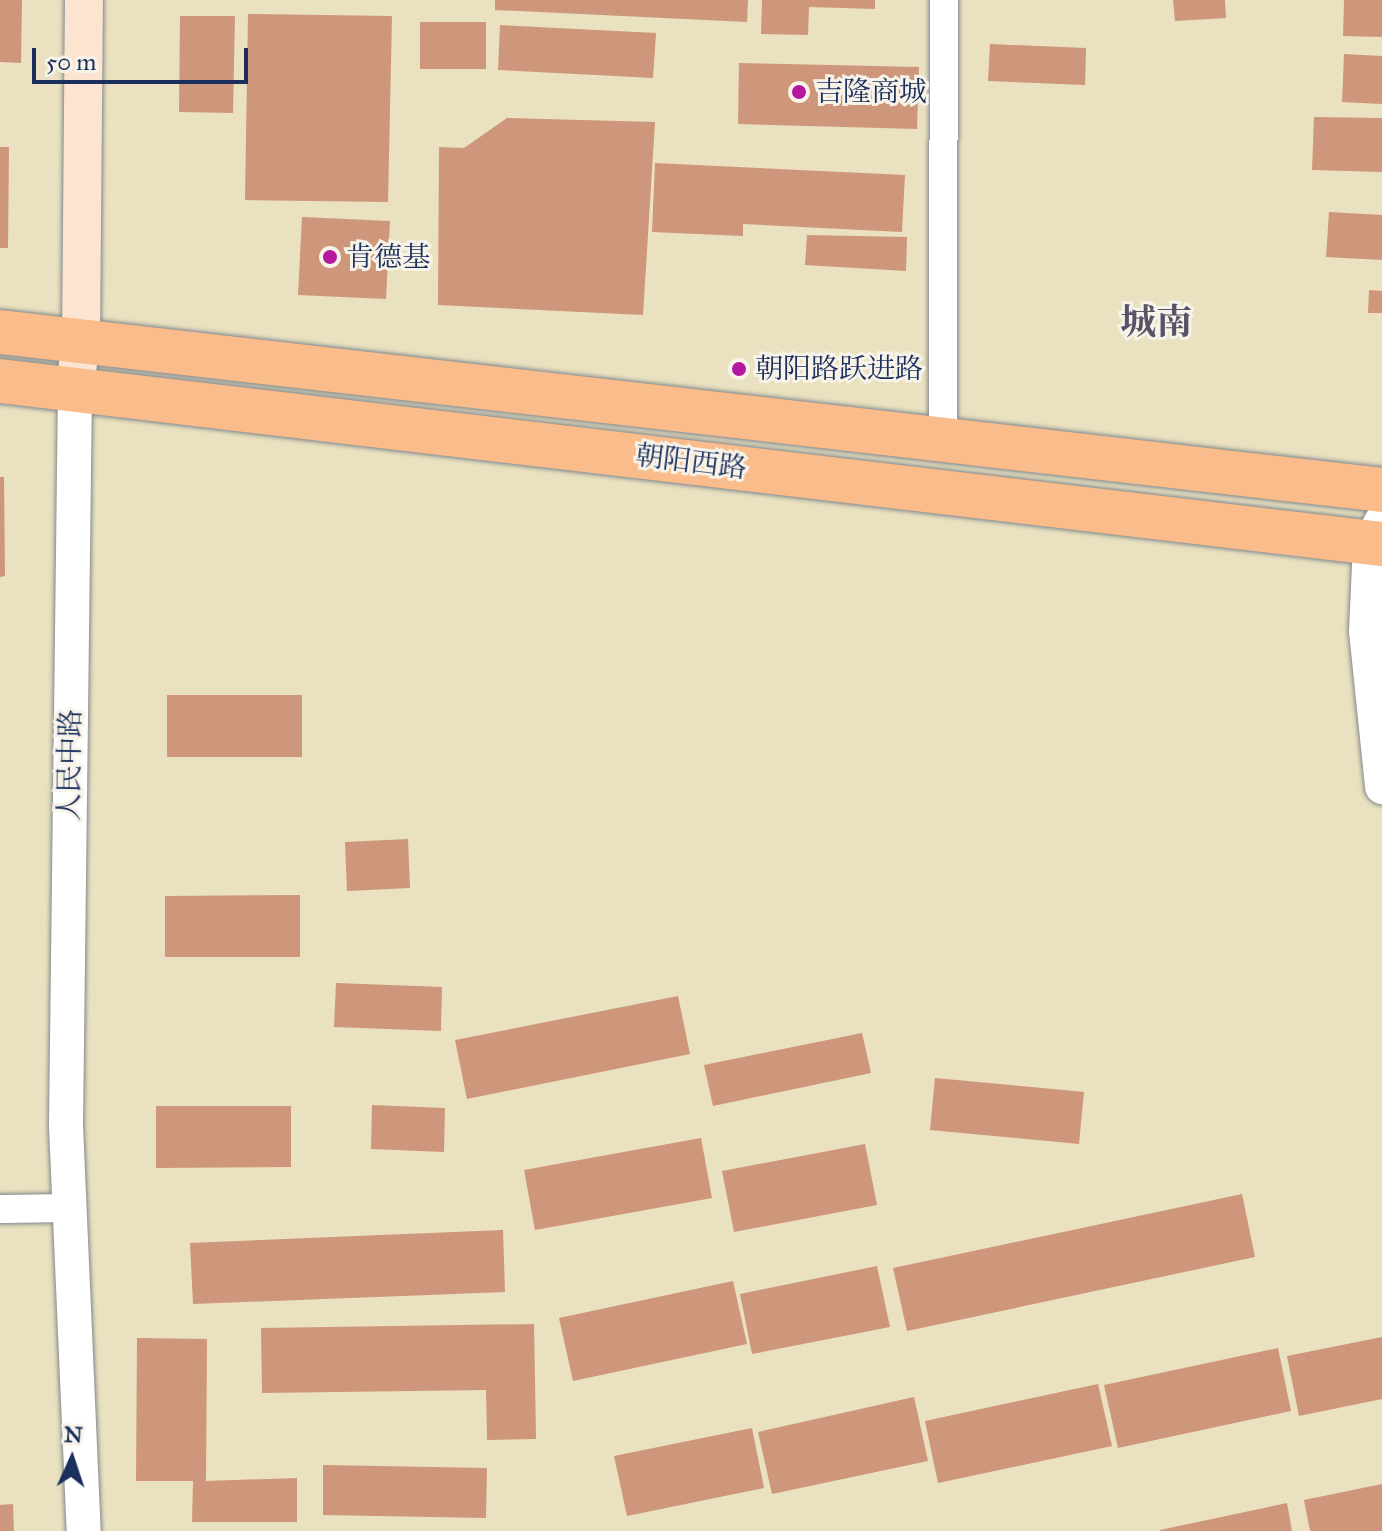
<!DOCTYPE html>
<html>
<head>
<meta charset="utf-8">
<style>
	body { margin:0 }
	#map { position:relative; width:1382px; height:1531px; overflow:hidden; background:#e9e1bf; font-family:"IM FELL Great Primer","Noto Serif SC",serif }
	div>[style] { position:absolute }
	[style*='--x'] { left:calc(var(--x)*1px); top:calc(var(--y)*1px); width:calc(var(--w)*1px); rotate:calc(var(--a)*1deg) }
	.building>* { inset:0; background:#ce967b }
	.roads { filter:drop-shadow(0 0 2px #82888e) drop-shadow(0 0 2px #82888e) }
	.minor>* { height:28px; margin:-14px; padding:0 14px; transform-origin:14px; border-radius:14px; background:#fff }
	.tertiary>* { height:34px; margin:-17px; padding:0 17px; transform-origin:17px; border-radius:17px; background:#fff }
	.secondary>* { height:38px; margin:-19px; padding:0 19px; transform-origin:19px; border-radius:19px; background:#fde4d0 }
	.primary>* { height:44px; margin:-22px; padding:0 22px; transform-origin:22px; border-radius:22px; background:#f9bc8a }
	.dots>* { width:22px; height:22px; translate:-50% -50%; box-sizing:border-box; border:4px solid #f7f3e8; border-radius:50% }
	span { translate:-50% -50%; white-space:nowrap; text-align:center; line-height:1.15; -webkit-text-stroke:6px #f7f3e8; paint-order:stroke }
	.poi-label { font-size:28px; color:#1b2f5e }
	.left { translate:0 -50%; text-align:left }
	.street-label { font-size:28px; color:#1b2f5e }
	.district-label { font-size:36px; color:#5a5368; font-weight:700 }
	.north { position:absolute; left:32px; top:1419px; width:80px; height:80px; -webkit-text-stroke:6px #f7f3e8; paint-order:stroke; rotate:3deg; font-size:22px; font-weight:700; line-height:32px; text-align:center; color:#1b2f5e }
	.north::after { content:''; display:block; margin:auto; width:28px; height:36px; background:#1b2f5e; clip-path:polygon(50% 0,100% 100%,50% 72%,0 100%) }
	.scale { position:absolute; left:32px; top:48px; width:216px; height:36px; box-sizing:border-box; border:4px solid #1b2f5e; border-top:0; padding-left:10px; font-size:24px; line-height:28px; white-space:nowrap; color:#1b2f5e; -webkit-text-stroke:6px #f7f3e8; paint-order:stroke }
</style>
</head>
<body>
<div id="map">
	<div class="building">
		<i style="clip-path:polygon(0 0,22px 0,21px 63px,0 62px)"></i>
		<i style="clip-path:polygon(495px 0,748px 0,747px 22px,495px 10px)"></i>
		<i style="clip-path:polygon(762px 0,875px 0,875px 9px,809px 7px,808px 35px,761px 34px)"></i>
		<i style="clip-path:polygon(1173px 0,1225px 0,1226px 18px,1175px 21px)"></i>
		<i style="clip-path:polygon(1344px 0,1382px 0,1382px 37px,1343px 36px)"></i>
		<i style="clip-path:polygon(248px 14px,392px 16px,388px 202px,245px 200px)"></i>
		<i style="clip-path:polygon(180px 16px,235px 16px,233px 113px,179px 112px)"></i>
		<i style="clip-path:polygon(420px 22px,486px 22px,486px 69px,420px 69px)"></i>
		<i style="clip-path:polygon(500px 25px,656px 33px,653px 78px,498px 70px)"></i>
		<i style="clip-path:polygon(990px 44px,1086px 48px,1085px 85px,988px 81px)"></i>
		<i style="clip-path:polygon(1344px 54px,1382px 56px,1382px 104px,1342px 102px)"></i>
		<i style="clip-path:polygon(739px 63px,919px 67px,917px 129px,738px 124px)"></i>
		<i style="clip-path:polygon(1314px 117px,1382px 118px,1382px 172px,1312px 170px)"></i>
		<i style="clip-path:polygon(507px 118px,655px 122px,643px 315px,438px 305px,439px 147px,464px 148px)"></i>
		<i style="clip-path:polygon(0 147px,9px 147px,8px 248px,0 248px)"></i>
		<i style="clip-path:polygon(655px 163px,905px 175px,902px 232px,743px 224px,743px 236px,652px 232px)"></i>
		<i style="clip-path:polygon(1329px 212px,1382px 215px,1382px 260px,1326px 257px)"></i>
		<i style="clip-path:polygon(302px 217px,390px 221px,386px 299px,298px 295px)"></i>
		<i style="clip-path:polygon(807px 235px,907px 237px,906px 271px,805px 265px)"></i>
		<i style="clip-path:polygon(1369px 290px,1382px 291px,1382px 313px,1368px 313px)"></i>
		<i style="clip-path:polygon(0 477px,4px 477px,5px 576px,0 577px)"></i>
		<i style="clip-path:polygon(167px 695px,302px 695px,302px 757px,167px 757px)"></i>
		<i style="clip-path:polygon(408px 839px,410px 888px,347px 891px,345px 842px)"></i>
		<i style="clip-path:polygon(300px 895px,300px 957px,165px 957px,165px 896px)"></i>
		<i style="clip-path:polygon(336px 983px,442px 987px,441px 1031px,334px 1027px)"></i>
		<i style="clip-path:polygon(678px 996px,690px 1054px,467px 1099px,455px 1040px)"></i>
		<i style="clip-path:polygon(862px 1033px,871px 1073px,713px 1106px,704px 1065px)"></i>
		<i style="clip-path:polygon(935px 1078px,1084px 1092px,1079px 1144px,930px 1130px)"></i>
		<i style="clip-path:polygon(372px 1105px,445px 1108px,444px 1152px,371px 1149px)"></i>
		<i style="clip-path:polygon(156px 1106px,291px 1106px,291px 1167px,156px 1168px)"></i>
		<i style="clip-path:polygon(701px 1138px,712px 1198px,535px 1230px,524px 1170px)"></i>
		<i style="clip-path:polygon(865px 1144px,877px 1205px,734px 1232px,722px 1171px)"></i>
		<i style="clip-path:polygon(1242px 1194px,1255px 1257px,907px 1331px,893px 1268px)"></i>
		<i style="clip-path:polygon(503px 1230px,505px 1292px,193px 1304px,190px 1243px)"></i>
		<i style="clip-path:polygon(877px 1266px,890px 1327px,752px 1354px,740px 1294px)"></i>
		<i style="clip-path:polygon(733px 1281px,747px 1344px,573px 1381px,559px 1318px)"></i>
		<i style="clip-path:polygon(534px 1324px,536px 1439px,487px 1440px,486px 1390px,262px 1393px,261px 1328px)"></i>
		<i style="clip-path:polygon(1382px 1337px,1382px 1399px,1299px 1416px,1287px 1356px)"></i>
		<i style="clip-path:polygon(137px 1338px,207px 1339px,206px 1481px,297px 1478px,297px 1522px,192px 1522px,193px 1481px,136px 1481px)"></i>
		<i style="clip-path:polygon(1278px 1348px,1291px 1411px,1118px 1448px,1104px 1385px)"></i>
		<i style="clip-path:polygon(1098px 1384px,1112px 1446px,938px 1483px,925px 1421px)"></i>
		<i style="clip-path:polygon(914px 1397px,928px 1461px,772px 1494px,758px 1432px)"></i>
		<i style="clip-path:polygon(752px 1428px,764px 1488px,627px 1516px,614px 1456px)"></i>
		<i style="clip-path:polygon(323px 1465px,487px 1468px,486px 1518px,323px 1515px)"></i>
		<i style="clip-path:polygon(1382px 1484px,1382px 1531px,1310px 1531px,1304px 1500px)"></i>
		<i style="clip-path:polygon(1287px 1503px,1292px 1531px,1160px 1531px,1160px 1530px)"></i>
		<i style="clip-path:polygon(13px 1504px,14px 1531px,0 1531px,0 1505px)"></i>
	</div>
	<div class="roads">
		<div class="minor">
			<i style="--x:943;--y:436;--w:436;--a:-89.9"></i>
			<i style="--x:0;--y:1209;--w:69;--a:-0.8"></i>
		</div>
		<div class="tertiary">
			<i style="--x:75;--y:388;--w:738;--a:90.7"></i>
			<i style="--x:66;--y:1126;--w:405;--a:87.5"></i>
			<i style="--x:1382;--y:520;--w:26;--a:118"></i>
			<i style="--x:1370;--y:543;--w:88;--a:92.6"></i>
			<i style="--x:1366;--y:631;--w:157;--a:84.1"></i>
		</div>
		<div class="secondary">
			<i style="--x:75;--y:388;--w:49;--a:-83"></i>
			<i style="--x:81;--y:339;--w:339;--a:-89.5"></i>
		</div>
		<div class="primary">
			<i style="--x:0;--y:332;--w:1391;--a:6.52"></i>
			<i style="--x:0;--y:381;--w:1392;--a:6.73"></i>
		</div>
	</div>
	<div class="dots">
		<i style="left:799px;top:92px;background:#b5179e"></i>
		<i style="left:330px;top:257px;background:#b5179e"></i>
		<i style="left:739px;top:369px;background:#b5179e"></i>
	</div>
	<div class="poi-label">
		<span class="left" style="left:815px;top:92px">吉隆商城</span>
		<span class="left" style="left:346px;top:257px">肯德基</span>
		<span class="left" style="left:755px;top:369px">朝阳路跃进路</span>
	</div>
	<div class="street-label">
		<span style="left:691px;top:462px;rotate:7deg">朝阳西路</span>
		<span style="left:70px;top:765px;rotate:-89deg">人民中路</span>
	</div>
	<div class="district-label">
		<span style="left:1156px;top:323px">城南</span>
	</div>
	<div class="north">N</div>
	<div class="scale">50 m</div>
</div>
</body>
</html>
